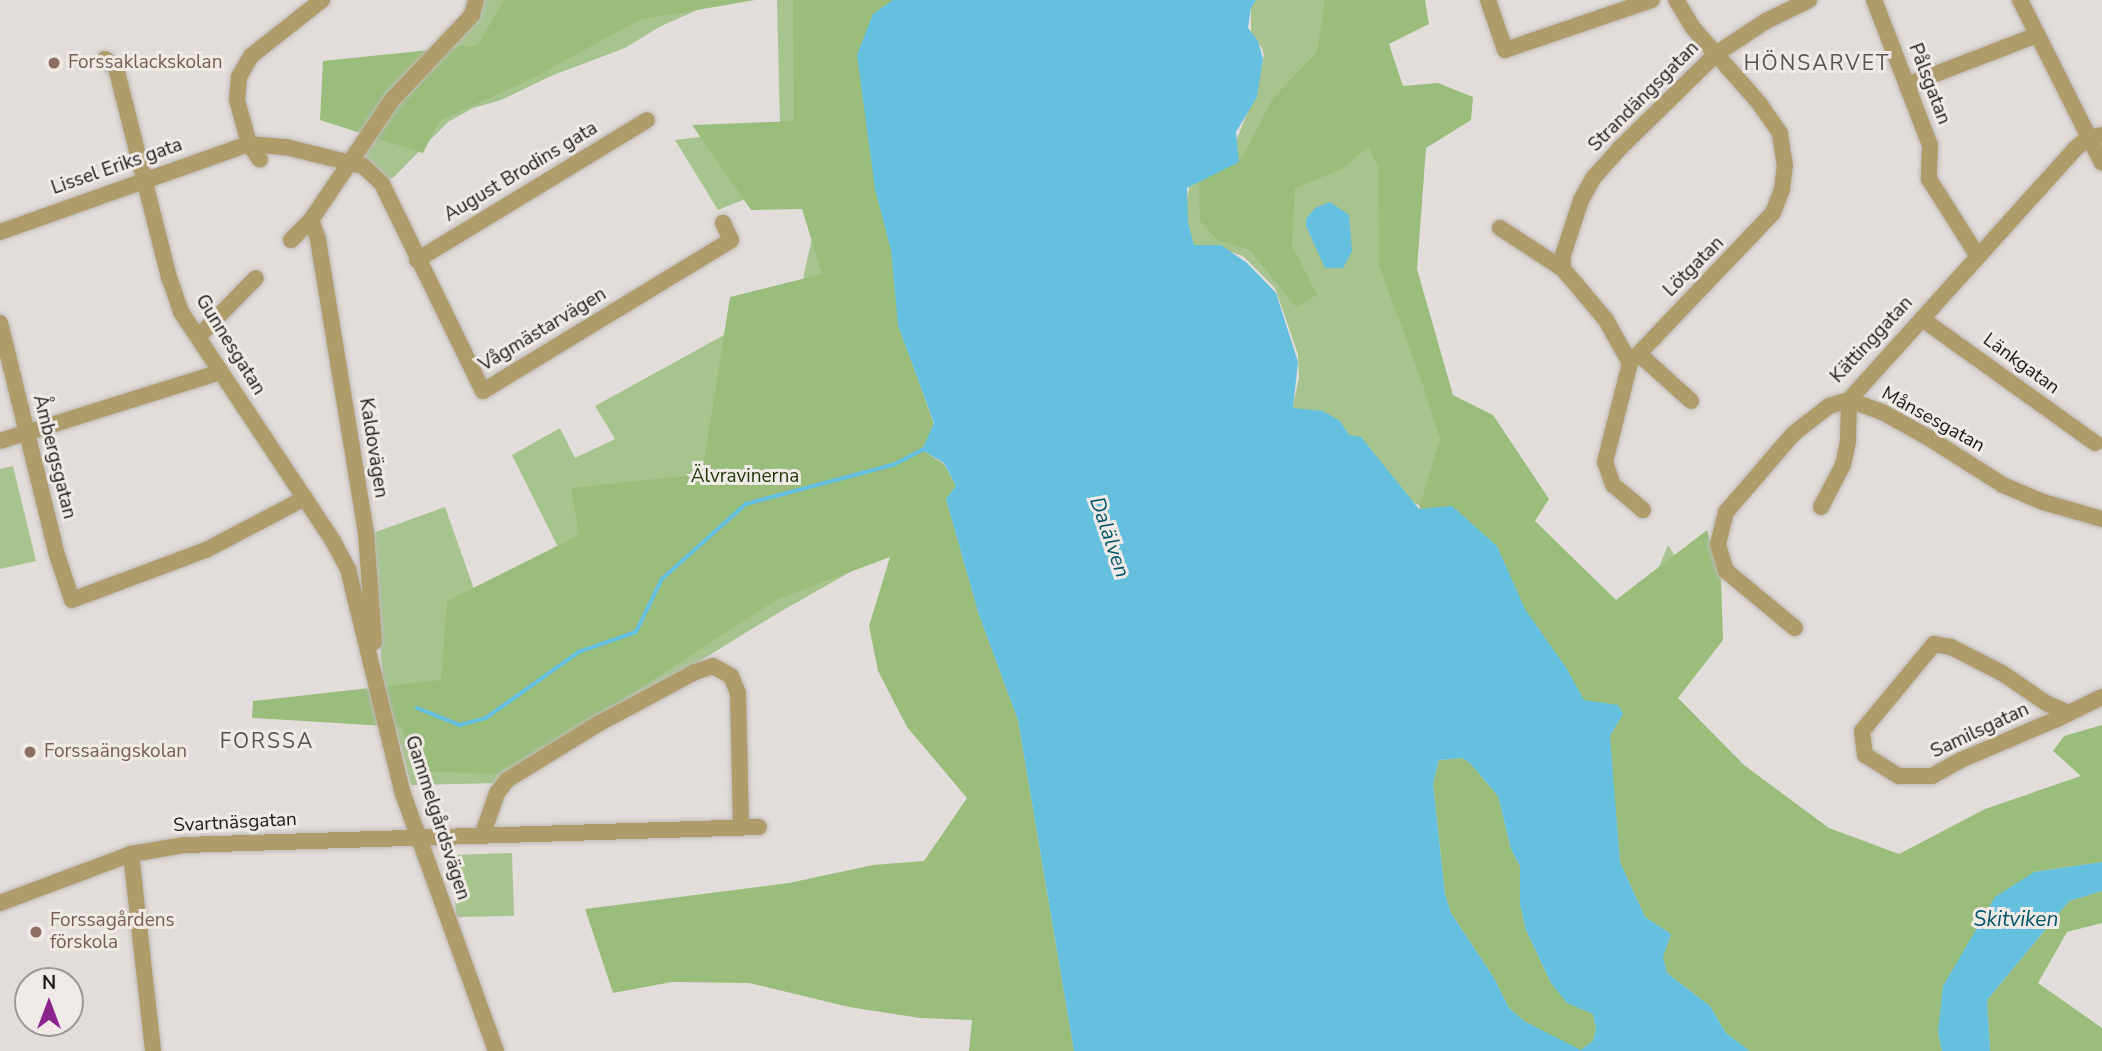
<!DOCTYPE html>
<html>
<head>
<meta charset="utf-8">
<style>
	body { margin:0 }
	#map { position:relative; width:2102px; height:1051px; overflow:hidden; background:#e2ddda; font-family:"Nunito Sans",sans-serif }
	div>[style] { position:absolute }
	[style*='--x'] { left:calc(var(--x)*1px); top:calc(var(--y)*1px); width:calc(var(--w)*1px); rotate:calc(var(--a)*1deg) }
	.green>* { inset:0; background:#a7c48f }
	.forest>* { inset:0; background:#9abd7c }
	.water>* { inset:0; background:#65c0df }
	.stream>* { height:3.5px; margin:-1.75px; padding:0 1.75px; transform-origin:1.75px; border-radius:1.75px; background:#65c0df }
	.roads { filter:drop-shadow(0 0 2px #bfbab7) drop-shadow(0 0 2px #bfbab7) }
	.minor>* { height:16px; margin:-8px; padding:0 8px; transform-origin:8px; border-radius:8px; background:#af9c6a }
	.dots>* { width:19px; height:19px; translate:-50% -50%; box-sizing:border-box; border:4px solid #f0eae7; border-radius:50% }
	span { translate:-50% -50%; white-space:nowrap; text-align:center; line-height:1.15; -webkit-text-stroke:6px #f0eae7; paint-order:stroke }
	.education-label { font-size:19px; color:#785e54 }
	.left { translate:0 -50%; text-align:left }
	.street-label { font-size:19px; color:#1d1b1a }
	.park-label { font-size:19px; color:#243a0b }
	.neighbourhood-label { font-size:21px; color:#585351; letter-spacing:2px }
	.water-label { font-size:21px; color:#015469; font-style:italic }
	.north { position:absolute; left:14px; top:967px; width:70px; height:70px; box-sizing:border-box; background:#f0eae7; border:2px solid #9c9795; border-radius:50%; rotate:0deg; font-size:19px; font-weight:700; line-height:28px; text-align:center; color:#1d1b1a }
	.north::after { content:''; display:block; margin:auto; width:24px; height:32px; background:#89258d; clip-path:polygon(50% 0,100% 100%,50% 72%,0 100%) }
</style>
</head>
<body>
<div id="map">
	<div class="green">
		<i style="clip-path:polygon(473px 0,720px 0,661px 26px,625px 48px,551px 76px,501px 100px,473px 108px,448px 122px,393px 178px,382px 179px,361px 158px,365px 147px,383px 132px)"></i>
		<i style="clip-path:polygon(777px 0,897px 0,905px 541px,778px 613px,502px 783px,411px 785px,399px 740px,389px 718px,382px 672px,373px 533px,445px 507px,487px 626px,577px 585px,512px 455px,560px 428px,575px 458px,615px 439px,595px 406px,735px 329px,793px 324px,828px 166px,718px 210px,675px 140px,780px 127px)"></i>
		<i style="clip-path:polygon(1251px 0,1378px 0,1423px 378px,1482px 465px,1602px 612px,1658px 570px,1668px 545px,1675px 556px,1668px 694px,1930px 1051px,1738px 1051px,1423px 508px,1297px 433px,1293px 405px,1299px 378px,1298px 354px,1275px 288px,1243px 256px,1215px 247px,1192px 246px,1181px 228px,1190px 184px,1237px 139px,1256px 90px,1264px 55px,1262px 48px,1251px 34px)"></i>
		<i style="clip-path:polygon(13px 466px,36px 561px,0 569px,0 469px)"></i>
		<i style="clip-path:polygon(512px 853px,514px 916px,456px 917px,453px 855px)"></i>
	</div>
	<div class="forest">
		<i style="clip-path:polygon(504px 0,755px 0,639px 20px,535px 77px,439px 121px,423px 153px,320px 120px,323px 61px,478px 45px)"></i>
		<i style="clip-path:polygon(793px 0,893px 0,873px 14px,875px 189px,891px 250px,898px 324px,934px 424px,922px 450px,944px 464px,956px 486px,946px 499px,979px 615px,1018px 720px,1074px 1051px,969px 1051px,972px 1020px,920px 1018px,849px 1007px,749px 983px,672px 982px,613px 993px,585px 909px,789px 883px,873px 865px,924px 861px,967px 798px,907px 727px,878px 671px,869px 626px,890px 557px,778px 599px,571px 733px,495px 774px,416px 771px,402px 727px,252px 718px,253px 701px,441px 680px,447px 601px,579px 535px,571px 488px,702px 474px,730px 297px,822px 274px,802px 209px,751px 210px,692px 125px,794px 121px)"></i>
		<i style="clip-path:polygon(1325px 0,1425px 0,1429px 24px,1389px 44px,1403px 86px,1438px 83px,1473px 97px,1471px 120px,1426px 148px,1417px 269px,1453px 395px,1493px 415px,1549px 499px,1535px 521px,1616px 600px,1707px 530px,1721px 579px,1723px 640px,1678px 698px,1744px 765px,1829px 828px,1899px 854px,1985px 809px,2081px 776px,2053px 751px,2064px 736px,2102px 725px,2102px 862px,2034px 872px,1938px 1032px,1942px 1051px,1750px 1051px,1726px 1033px,1710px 1006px,1667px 973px,1662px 957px,1671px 934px,1645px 917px,1620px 862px,1610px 736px,1623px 714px,1618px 705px,1584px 700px,1567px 669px,1525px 609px,1497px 546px,1452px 506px,1419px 509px,1440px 439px,1421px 379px,1379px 266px,1378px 166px,1368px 147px,1342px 169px,1295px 188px,1292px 245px,1317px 295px,1296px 307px,1250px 250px,1217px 240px,1200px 221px,1199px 183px,1242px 158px,1273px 98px,1317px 52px)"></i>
		<i style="clip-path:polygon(1462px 758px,1470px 763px,1498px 796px,1511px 849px,1520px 866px,1520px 904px,1526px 930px,1551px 983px,1593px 1014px,1596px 1029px,1593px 1041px,1580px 1051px,1524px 1021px,1509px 1008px,1494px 978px,1451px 913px,1445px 894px,1433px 784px,1439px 760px)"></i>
		<i style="clip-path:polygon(2102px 891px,2102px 923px,2067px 932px,2038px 983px,2102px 1028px,2102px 1051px,1990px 1051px,1987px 1000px,2069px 901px)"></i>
	</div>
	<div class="water">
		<i style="clip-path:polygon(evenodd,893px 0,1256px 0,1251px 8px,1248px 28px,1258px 41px,1263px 59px,1257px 97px,1236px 132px,1239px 162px,1187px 188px,1188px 223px,1194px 245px,1221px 245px,1247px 263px,1276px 293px,1298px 362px,1293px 408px,1323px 411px,1340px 421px,1349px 435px,1361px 437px,1419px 509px,1452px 506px,1497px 546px,1525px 609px,1567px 669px,1584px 700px,1618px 705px,1623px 714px,1610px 736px,1620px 862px,1645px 917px,1671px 934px,1663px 957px,1667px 973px,1710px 1006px,1726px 1033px,1750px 1051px,1074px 1051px,1018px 720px,979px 615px,946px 499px,956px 486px,944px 463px,922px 450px,934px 423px,898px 325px,891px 250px,875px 189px,857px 55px,873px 14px,893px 0,1462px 758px,1470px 763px,1498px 796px,1511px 849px,1520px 866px,1520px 904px,1526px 930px,1551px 983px,1567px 1003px,1593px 1014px,1596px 1029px,1593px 1041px,1581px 1050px,1524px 1021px,1509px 1008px,1494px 978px,1451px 913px,1445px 894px,1433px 784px,1439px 760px,1462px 758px)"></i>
		<i style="clip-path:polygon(1330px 202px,1349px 215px,1352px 251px,1343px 268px,1325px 268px,1306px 226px,1306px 219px,1315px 208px)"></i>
		<i style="clip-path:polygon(2102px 862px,2102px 891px,2069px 901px,1987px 1000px,1990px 1051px,1942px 1051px,1938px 1032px,1943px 986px,1995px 897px,2034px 872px)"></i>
	</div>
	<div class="stream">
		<i style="--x:417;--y:708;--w:46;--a:21.6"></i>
		<i style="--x:460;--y:725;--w:27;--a:-15"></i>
		<i style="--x:486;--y:718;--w:114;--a:-35.4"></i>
		<i style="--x:579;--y:652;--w:60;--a:-19.3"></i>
		<i style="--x:636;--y:632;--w:59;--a:-63.9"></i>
		<i style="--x:662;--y:579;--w:113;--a:-41.8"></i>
		<i style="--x:746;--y:504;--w:152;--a:-14.9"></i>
		<i style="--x:893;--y:465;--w:36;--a:-27"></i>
	</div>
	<div class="roads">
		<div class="minor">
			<i style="--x:322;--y:0;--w:90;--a:141.7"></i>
			<i style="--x:251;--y:56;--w:24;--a:120"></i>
			<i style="--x:239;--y:77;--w:23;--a:95"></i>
			<i style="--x:237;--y:100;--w:46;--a:74.7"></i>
			<i style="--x:249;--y:144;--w:37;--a:5"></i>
			<i style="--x:286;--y:147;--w:79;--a:13.9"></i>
			<i style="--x:363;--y:166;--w:26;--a:43"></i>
			<i style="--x:382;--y:184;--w:230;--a:64"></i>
			<i style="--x:483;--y:391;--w:290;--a:-31.3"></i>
			<i style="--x:731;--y:240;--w:19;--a:-115"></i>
			<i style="--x:1488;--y:0;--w:53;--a:71.2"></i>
			<i style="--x:1505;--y:50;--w:155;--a:-18.8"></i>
			<i style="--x:1874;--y:0;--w:155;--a:68.9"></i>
			<i style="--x:1930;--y:145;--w:34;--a:92"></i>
			<i style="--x:1929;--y:179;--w:90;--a:57.7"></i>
			<i style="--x:2020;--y:0;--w:182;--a:63.3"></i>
			<i style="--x:105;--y:59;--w:14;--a:39"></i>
			<i style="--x:116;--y:68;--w:216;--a:75.8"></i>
			<i style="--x:169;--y:277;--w:37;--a:71"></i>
			<i style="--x:181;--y:312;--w:275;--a:56.4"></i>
			<i style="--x:333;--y:541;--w:32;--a:62"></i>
			<i style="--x:348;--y:569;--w:232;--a:76.3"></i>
			<i style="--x:403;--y:794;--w:273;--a:70.1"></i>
			<i style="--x:1907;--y:85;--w:139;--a:-21"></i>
			<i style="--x:1500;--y:228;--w:75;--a:33.1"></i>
			<i style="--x:0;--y:232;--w:264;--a:-19.5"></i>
			<i style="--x:249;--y:144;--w:19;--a:55"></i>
			<i style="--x:291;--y:240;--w:28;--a:-45"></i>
			<i style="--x:417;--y:260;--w:269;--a:-31.3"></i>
			<i style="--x:1922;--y:319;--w:213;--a:35.6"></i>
			<i style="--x:0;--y:323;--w:239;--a:76.2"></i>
			<i style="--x:57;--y:555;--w:47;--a:71.6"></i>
			<i style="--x:72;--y:600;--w:143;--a:-20.5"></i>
			<i style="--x:206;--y:550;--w:112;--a:-27.7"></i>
			<i style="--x:199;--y:336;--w:81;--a:-45.5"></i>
			<i style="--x:1639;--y:354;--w:70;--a:42.1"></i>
			<i style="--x:1630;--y:363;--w:49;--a:-119.2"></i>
			<i style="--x:1606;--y:320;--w:67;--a:-130.1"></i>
			<i style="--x:1563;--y:269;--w:14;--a:-90"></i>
			<i style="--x:1563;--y:255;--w:58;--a:-71.9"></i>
			<i style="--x:1581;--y:200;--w:26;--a:-61"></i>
			<i style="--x:1594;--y:177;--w:39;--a:-48"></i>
			<i style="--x:1620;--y:148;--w:134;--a:-44.4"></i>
			<i style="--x:1716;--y:54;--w:60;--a:-33.4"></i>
			<i style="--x:1766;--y:21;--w:48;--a:-26"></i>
			<i style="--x:0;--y:441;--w:231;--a:-17.4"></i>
			<i style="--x:1821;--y:507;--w:47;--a:-62.4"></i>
			<i style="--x:1843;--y:465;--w:25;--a:-78"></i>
			<i style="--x:1848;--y:441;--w:41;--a:-88.6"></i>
			<i style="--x:1849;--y:400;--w:37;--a:20"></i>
			<i style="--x:1884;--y:413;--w:51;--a:29.1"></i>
			<i style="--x:1929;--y:438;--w:88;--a:32.4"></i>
			<i style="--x:2003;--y:485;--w:43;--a:23"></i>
			<i style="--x:2043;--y:502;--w:61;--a:16.1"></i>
			<i style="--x:1643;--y:510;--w:39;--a:-140"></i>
			<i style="--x:1613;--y:485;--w:24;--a:-109"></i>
			<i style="--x:1605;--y:462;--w:102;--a:-75.8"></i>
			<i style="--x:1630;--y:363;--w:207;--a:-46.4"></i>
			<i style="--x:1773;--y:213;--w:26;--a:-69"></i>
			<i style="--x:1782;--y:189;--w:23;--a:-83"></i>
			<i style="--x:1785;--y:166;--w:33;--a:-99"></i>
			<i style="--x:1780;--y:133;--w:35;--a:-125"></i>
			<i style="--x:1760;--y:104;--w:101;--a:-131.4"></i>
			<i style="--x:1693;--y:28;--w:33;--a:-121"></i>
			<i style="--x:1795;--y:628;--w:89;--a:-140.4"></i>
			<i style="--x:1726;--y:571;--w:28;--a:-107"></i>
			<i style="--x:1718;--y:544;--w:33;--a:-76"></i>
			<i style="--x:1726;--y:512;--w:103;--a:-49.3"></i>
			<i style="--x:1793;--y:434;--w:46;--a:-37.9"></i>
			<i style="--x:1829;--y:406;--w:21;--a:-17"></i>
			<i style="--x:1849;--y:400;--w:339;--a:-48"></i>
			<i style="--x:2076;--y:148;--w:16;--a:-40"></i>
			<i style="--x:2088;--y:138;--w:14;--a:-12"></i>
			<i style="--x:374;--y:642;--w:109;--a:-94.2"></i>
			<i style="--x:366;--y:533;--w:298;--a:-99.3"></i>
			<i style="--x:318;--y:239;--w:20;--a:-110"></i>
			<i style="--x:311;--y:220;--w:145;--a:-56"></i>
			<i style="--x:392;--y:100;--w:117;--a:-46.7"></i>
			<i style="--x:472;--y:15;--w:16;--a:-75"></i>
			<i style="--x:2069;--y:713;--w:25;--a:-157"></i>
			<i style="--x:2046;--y:703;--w:53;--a:-145.7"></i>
			<i style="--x:2002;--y:673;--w:57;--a:-153"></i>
			<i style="--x:1951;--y:647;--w:17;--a:-170"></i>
			<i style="--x:1934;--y:644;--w:113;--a:129.6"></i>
			<i style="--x:1862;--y:731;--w:24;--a:83"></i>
			<i style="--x:1865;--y:755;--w:40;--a:32"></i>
			<i style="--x:1899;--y:776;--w:33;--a:0"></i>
			<i style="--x:1932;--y:776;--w:33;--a:-29"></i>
			<i style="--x:1961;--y:760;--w:104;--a:-23.1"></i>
			<i style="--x:2057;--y:719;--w:50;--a:-26.1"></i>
			<i style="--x:482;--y:836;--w:46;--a:-70.8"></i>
			<i style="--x:497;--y:793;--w:16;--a:-52"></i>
			<i style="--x:507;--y:780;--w:107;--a:-31.6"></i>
			<i style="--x:598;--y:724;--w:110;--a:-28.2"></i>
			<i style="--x:695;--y:672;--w:19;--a:-18"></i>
			<i style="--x:713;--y:666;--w:21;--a:29"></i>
			<i style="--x:731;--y:676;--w:18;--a:68"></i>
			<i style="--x:738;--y:693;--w:135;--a:88.7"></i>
			<i style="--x:131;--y:854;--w:198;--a:83.6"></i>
			<i style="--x:0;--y:903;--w:140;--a:-20.5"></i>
			<i style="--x:131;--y:854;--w:54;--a:-9.6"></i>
			<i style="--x:184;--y:845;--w:575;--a:-1.79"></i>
		</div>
	</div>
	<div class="dots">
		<i style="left:54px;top:63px;background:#8d6e63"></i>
		<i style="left:30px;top:752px;background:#8d6e63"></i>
		<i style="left:36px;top:932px;background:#8d6e63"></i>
	</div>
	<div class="education-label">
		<span class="left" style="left:68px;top:63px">Forssaklackskolan</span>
		<span class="left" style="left:44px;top:752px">Forssaängskolan</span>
		<span class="left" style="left:50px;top:932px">Forssagårdens<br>förskola</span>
	</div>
	<div class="street-label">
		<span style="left:1929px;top:84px;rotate:69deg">Pålsgatan</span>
		<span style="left:1644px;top:97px;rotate:-45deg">Strandängsgatan</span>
		<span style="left:117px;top:167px;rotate:-19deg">Lissel Eriks gata</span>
		<span style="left:521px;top:172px;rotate:-31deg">August Brodins gata</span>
		<span style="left:1694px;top:267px;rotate:-45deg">Lötgatan</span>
		<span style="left:543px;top:330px;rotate:-31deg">Vågmästarvägen</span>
		<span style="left:1872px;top:340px;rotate:-47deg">Kättinggatan</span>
		<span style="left:230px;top:345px;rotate:58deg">Gunnesgatan</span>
		<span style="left:2021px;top:364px;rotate:36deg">Länkgatan</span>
		<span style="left:1933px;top:420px;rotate:29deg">Månsesgatan</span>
		<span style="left:373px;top:448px;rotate:81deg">Kaldovägen</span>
		<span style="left:54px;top:457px;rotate:76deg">Åmbergsgatan</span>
		<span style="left:1980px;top:731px;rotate:-25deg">Samilsgatan</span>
		<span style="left:437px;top:818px;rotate:72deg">Gammelgårdsvägen</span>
		<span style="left:235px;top:823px;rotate:-3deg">Svartnäsgatan</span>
	</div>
	<div class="park-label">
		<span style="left:745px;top:477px">Älvravinerna</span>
	</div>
	<div class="neighbourhood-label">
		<span style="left:1817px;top:63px">HÖNSARVET</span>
		<span style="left:267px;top:741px">FORSSA</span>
	</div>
	<div class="water-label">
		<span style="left:1110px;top:537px;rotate:71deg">Dalälven</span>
		<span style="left:2016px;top:919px">Skitviken</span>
	</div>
	<div class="north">N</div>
</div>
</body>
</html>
